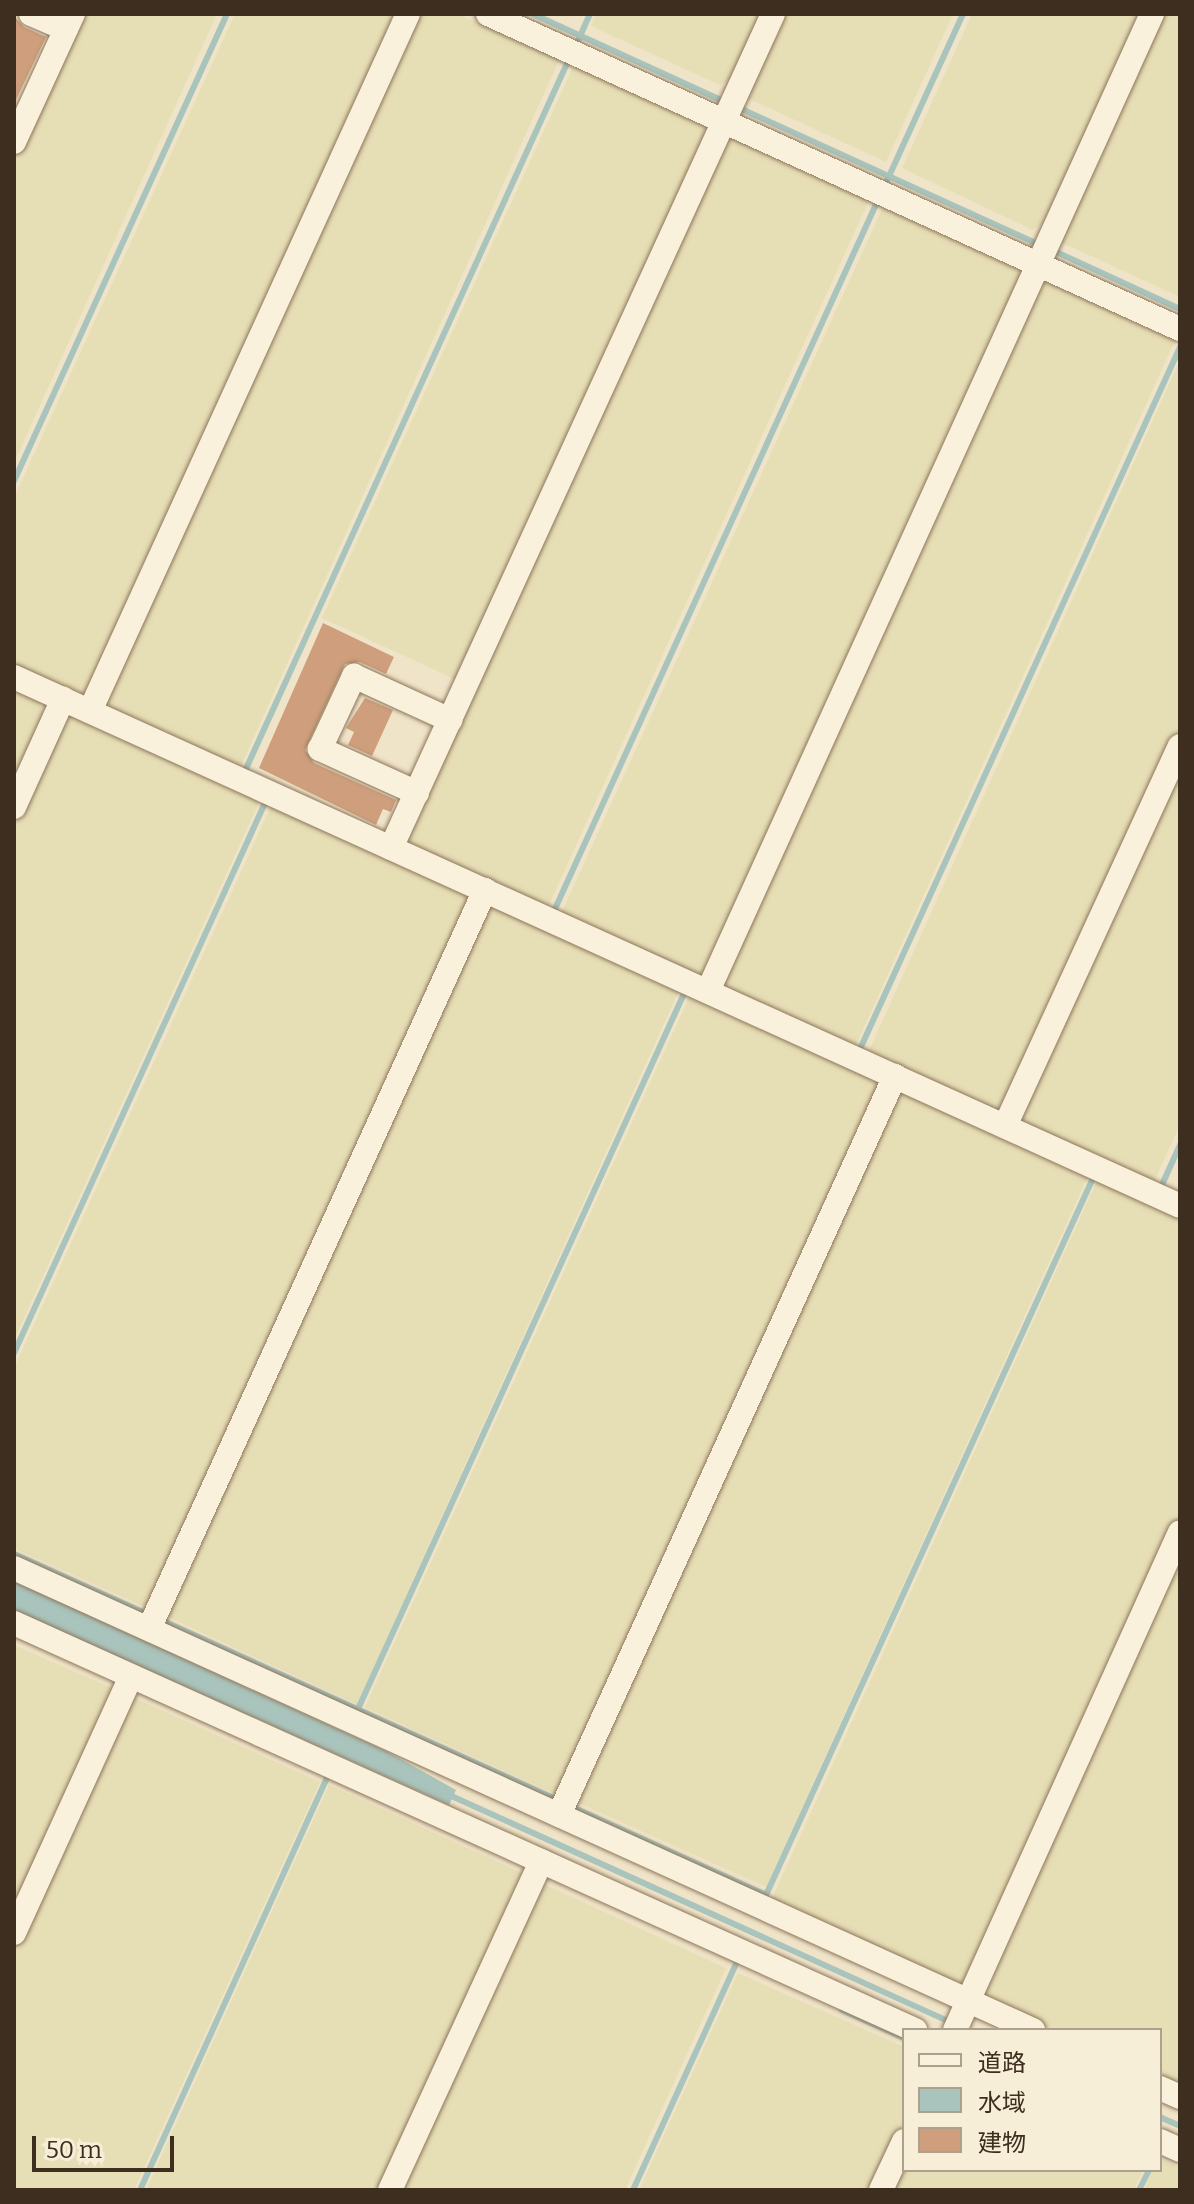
<!DOCTYPE html>
<html>
<head>
<meta charset="utf-8">
<style>
	body { margin:0 }
	#map { position:relative; width:1194px; height:2204px; overflow:hidden; background:#f0e4c8; font-family:Bitter,"Noto Sans JP",serif }
	div>[style] { position:absolute }
	[style*='--x'] { left:calc(var(--x)*1px); top:calc(var(--y)*1px); width:calc(var(--w)*1px); rotate:calc(var(--a)*1deg) }
	.farmland>* { inset:0; background:#e6deb5 }
	.water>* { inset:0; background:#a9c4bc }
	.stream>* { height:6px; margin:-3px; padding:0 3px; transform-origin:3px; border-radius:3px; background:#a9c4bc }
	.building>* { inset:0; background:#cf9f7d }
	.roads { filter:drop-shadow(0 0 2px #8d765c) drop-shadow(0 0 2px #8d765c) }
	.minor>* { height:24px; margin:-12px; padding:0 12px; transform-origin:12px; border-radius:12px; background:#faf1dc }
	span { translate:-50% -50%; white-space:nowrap; text-align:center; line-height:1.15; -webkit-text-stroke:6px #f7eed8; paint-order:stroke }
	.frame { position:absolute; inset:0; border:16px solid #3d2e20; pointer-events:none }
	.legend { position:absolute; left:902px; top:2028px; width:260px; height:144px; box-sizing:border-box; background:#f7eed8; border:2px solid #ada18e; margin:0; padding:10px 14px; list-style:none; font-size:24px; color:#3d2e20 }
	.legend li { display:flex; align-items:center; gap:16px; height:40px }
	.legend b { width:40px; border:2px solid #ada18e }
	.scale { position:absolute; left:32px; top:2136px; width:142px; height:36px; box-sizing:border-box; border:4px solid #3d2e20; border-top:0; padding-left:10px; font-size:24px; line-height:28px; white-space:nowrap; color:#3d2e20; -webkit-text-stroke:6px #f7eed8; paint-order:stroke }
</style>
</head>
<body>
<div id="map">
	<div class="farmland">
		<i style="clip-path:polygon(78px 14px,217px 14px,14px 463px,14px 155px)"></i>
		<i style="clip-path:polygon(235px 14px,395px 14px,88px 689px,79px 696px,14px 667px,14px 498px)"></i>
		<i style="clip-path:polygon(415px 14px,458px 14px,560px 58px,240px 768px,106px 705px)"></i>
		<i style="clip-path:polygon(596px 14px,764px 14px,737px 75px,720px 85px,591px 26px)"></i>
		<i style="clip-path:polygon(781px 14px,953px 14px,886px 162px,743px 96px)"></i>
		<i style="clip-path:polygon(972px 14px,1141px 14px,1048px 220px,1033px 230px,902px 168px)"></i>
		<i style="clip-path:polygon(1159px 14px,1180px 14px,1180px 297px,1056px 240px)"></i>
		<i style="clip-path:polygon(574px 65px,702px 123px,707px 136px,459px 681px,322px 618px)"></i>
		<i style="clip-path:polygon(734px 135px,870px 198px,548px 907px,403px 841px,725px 138px)"></i>
		<i style="clip-path:polygon(884px 205px,1015px 266px,1021px 278px,702px 978px,561px 914px)"></i>
		<i style="clip-path:polygon(1039px 276px,1176px 338px,855px 1047px,721px 987px)"></i>
		<i style="clip-path:polygon(1180px 360px,1180px 729px,1007px 1110px,1000px 1114px,868px 1053px)"></i>
		<i style="clip-path:polygon(14px 689px,39px 700px,44px 722px,14px 788px)"></i>
		<i style="clip-path:polygon(74px 712px,261px 798px,14px 1340px,14px 828px,65px 715px)"></i>
		<i style="clip-path:polygon(1180px 762px,1180px 1125px,1152px 1186px,1020px 1125px,1018px 1117px)"></i>
		<i style="clip-path:polygon(272px 804px,467px 892px,469px 900px,150px 1609px,14px 1548px,14px 1368px)"></i>
		<i style="clip-path:polygon(494px 900px,681px 986px,357px 1704px,162px 1614px,485px 905px)"></i>
		<i style="clip-path:polygon(692px 991px,882px 1077px,562px 1797px,365px 1707px)"></i>
		<i style="clip-path:polygon(902px 1088px,1090px 1172px,766px 1887px,572px 1800px)"></i>
		<i style="clip-path:polygon(1099px 1176px,1180px 1213px,1180px 1515px,966px 1984px,957px 1988px,770px 1903px)"></i>
		<i style="clip-path:polygon(1180px 1547px,1180px 2088px,1160px 2079px,1160px 2030px,1053px 2030px,982px 1998px)"></i>
		<i style="clip-path:polygon(14px 1645px,114px 1689px,14px 1913px)"></i>
		<i style="clip-path:polygon(130px 1696px,320px 1782px,134px 2190px,14px 2190px,14px 1950px)"></i>
		<i style="clip-path:polygon(329px 1785px,524px 1874px,380px 2190px,146px 2190px)"></i>
		<i style="clip-path:polygon(537px 1881px,726px 1968px,625px 2190px,396px 2190px)"></i>
		<i style="clip-path:polygon(738px 1973px,904px 2047px,904px 2121px,873px 2190px,639px 2190px)"></i>
		<i style="clip-path:polygon(904px 2155px,904px 2170px,1143px 2170px,1134px 2190px,888px 2190px)"></i>
		<i style="clip-path:polygon(1160px 2159px,1180px 2168px,1180px 2190px,1144px 2190px,1153px 2170px,1160px 2170px)"></i>
	</div>
	<div class="water">
		<i style="clip-path:polygon(14px 1581px,388px 1752px,456px 1790px,449px 1805px,14px 1610px)"></i>
	</div>
	<div class="stream">
		<i style="--x:533;--y:14;--w:211;--a:24.6"></i>
		<i style="--x:577;--y:43;--w:32;--a:-66"></i>
		<i style="--x:735;--y:106;--w:337;--a:24.5"></i>
		<i style="--x:885;--y:185;--w:188;--a:-65.5"></i>
		<i style="--x:1052;--y:250;--w:141;--a:24.7"></i>
		<i style="--x:14;--y:481;--w:513;--a:-65.48"></i>
		<i style="--x:245;--y:771;--w:782;--a:-65.53"></i>
		<i style="--x:554;--y:911;--w:781;--a:-65.5"></i>
		<i style="--x:860;--y:1049;--w:771;--a:-65.49"></i>
		<i style="--x:1161;--y:1187;--w:46;--a:-65.7"></i>
		<i style="--x:14;--y:1353;--w:605;--a:-65.47"></i>
		<i style="--x:14;--y:1554;--w:146;--a:24.3"></i>
		<i style="--x:161;--y:1620;--w:435;--a:24.4"></i>
		<i style="--x:358;--y:1709;--w:784;--a:-65.5"></i>
		<i style="--x:447;--y:1794;--w:552;--a:24.38"></i>
		<i style="--x:570;--y:1806;--w:215;--a:24.4"></i>
		<i style="--x:766;--y:1895;--w:788;--a:-65.48"></i>
		<i style="--x:842;--y:2010;--w:68;--a:24.3"></i>
		<i style="--x:1160;--y:2117;--w:22;--a:24"></i>
		<i style="--x:140;--y:2190;--w:455;--a:-65.6"></i>
		<i style="--x:633;--y:2190;--w:251;--a:-65.5"></i>
		<i style="--x:1139;--y:2190;--w:22;--a:-63"></i>
	</div>
	<div class="building">
		<i style="clip-path:polygon(14px 16px,24px 27px,46px 37px,14px 104px)"></i>
		<i style="clip-path:polygon(323px 623px,394px 657px,386px 674px,360px 662px,345px 664px,305px 750px,314px 763px,396px 800px,391px 812px,383px 809px,376px 825px,259px 768px)"></i>
		<i style="clip-path:polygon(365px 698px,393px 710px,372px 756px,348px 745px,354px 732px,346px 728px)"></i>
	</div>
	<div class="roads">
		<div class="minor">
			<i style="--x:31;--y:14;--w:38;--a:23"></i>
			<i style="--x:488;--y:14;--w:760;--a:24.48"></i>
			<i style="--x:14;--y:142;--w:141;--a:-65.3"></i>
			<i style="--x:14;--y:677;--w:1280;--a:24.4"></i>
			<i style="--x:90;--y:711;--w:766;--a:-65.48"></i>
			<i style="--x:417;--y:793;--w:107;--a:-155.6"></i>
			<i style="--x:320;--y:749;--w:81;--a:-65"></i>
			<i style="--x:354;--y:676;--w:106;--a:24.6"></i>
			<i style="--x:14;--y:807;--w:119;--a:-65.6"></i>
			<i style="--x:391;--y:848;--w:917;--a:-65.39"></i>
			<i style="--x:708;--y:991;--w:1073;--a:-65.56"></i>
			<i style="--x:1005;--y:1126;--w:418;--a:-65.3"></i>
			<i style="--x:14;--y:1568;--w:1119;--a:24.39"></i>
			<i style="--x:14;--y:1623;--w:989;--a:24.31"></i>
			<i style="--x:149;--y:1629;--w:812;--a:-65.55"></i>
			<i style="--x:559;--y:1815;--w:812;--a:-65.55"></i>
			<i style="--x:14;--y:1933;--w:282;--a:-65.5"></i>
			<i style="--x:955;--y:2030;--w:546;--a:-65.69"></i>
			<i style="--x:1160;--y:2088;--w:22;--a:24"></i>
			<i style="--x:1160;--y:2141;--w:22;--a:24"></i>
			<i style="--x:390;--y:2190;--w:362;--a:-65.3"></i>
			<i style="--x:881;--y:2190;--w:54;--a:-64.9"></i>
		</div>
	</div>
	<div class="frame"></div>
	<ul class="legend">
	<li><b style="height:10px;background:#faf1dc"></b>道路</li>
	<li><b style="height:22px;background:#a9c4bc"></b>水域</li>
	<li><b style="height:22px;background:#cf9f7d"></b>建物</li>
	</ul>
	<div class="scale">50 m</div>
</div>
</body>
</html>
